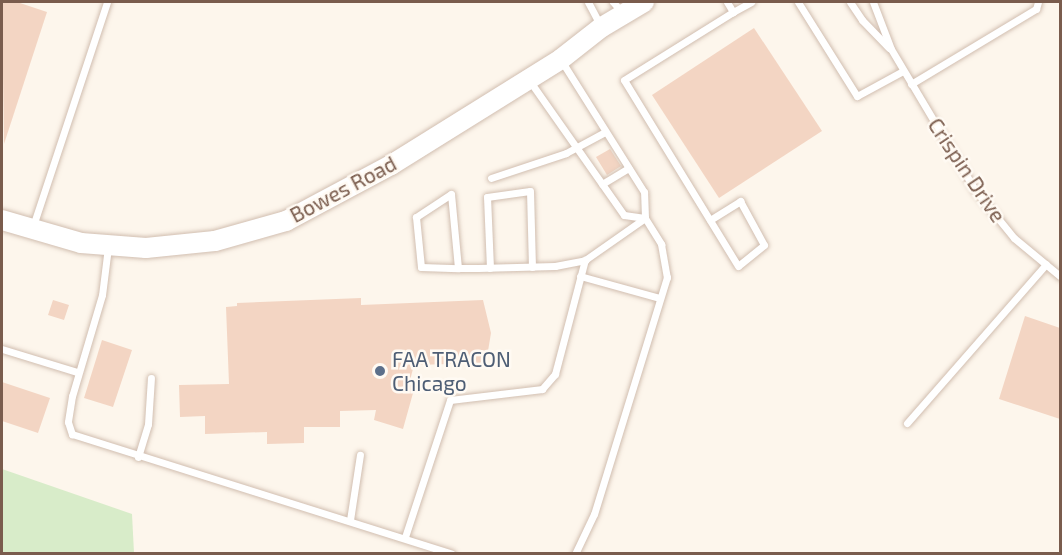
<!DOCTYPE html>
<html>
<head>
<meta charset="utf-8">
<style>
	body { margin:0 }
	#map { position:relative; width:1062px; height:555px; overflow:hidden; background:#fdf6ec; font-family:"Exo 2",sans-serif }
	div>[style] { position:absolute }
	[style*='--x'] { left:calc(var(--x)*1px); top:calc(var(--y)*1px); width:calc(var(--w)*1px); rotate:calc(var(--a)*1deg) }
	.green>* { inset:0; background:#d8ecc9 }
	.building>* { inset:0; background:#f3d5c3 }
	.roads { filter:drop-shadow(0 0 2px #d1beb0) drop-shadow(0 0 2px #d1beb0) }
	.lane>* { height:7px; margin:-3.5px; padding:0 3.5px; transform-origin:3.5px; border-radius:3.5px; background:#fff }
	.secondary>* { height:20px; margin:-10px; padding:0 10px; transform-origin:10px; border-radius:10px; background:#fff }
	.dots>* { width:16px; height:16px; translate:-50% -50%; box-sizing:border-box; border:3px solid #fffaf3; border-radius:50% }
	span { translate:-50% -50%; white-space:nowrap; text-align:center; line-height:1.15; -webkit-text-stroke:5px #fffaf3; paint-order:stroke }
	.street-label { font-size:21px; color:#7a5c4d }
	.service-label { font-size:21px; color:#4e5e75 }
	.left { translate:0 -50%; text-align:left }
	.frame { position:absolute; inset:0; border:3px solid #7a5c4d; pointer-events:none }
</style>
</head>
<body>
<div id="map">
	<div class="green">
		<i style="clip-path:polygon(2px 469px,132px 514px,134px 553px,2px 553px)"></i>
	</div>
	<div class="building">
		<i style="clip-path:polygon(2px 2px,17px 2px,47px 12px,4px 144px)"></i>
		<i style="clip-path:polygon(754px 28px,822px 131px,719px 198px,652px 95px)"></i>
		<i style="clip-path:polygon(610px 149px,621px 166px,607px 175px,596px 157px)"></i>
		<i style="clip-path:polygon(361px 298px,361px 305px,483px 300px,491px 333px,486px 363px,414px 365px,409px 384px,415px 386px,403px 429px,374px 420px,376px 410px,340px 411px,340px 427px,304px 427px,304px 443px,267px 444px,267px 432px,205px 434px,205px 416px,180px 417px,179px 385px,229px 384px,226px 307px,237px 306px,237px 303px)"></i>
		<i style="clip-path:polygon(53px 300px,69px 305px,64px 320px,48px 315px)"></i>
		<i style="clip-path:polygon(1025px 316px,1060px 328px,1060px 419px,999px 399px)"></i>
		<i style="clip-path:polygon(102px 340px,132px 350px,113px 407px,84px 398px)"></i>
		<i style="clip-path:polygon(2px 382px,50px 398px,38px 433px,2px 421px)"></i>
	</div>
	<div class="roads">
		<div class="lane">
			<i style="--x:588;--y:2;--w:27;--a:62"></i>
			<i style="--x:613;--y:2;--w:13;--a:48"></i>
			<i style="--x:727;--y:2;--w:12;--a:59"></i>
			<i style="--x:733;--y:12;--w:21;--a:-29"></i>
			<i style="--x:798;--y:2;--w:111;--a:57.9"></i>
			<i style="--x:857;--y:96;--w:52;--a:-28.5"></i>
			<i style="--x:850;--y:2;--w:22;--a:56"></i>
			<i style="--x:862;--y:20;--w:39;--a:46"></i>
			<i style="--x:873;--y:2;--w:50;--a:69"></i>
			<i style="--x:891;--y:49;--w:164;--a:59.2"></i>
			<i style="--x:975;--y:190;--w:62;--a:50.9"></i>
			<i style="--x:1014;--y:238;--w:60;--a:39.6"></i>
			<i style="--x:529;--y:80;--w:165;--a:54.9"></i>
			<i style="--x:624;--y:215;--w:21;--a:8"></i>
			<i style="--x:645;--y:218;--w:26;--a:-92"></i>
			<i style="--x:644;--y:192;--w:154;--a:-122.2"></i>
			<i style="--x:911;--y:84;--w:146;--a:-31"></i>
			<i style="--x:1036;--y:9;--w:7;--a:-74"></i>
			<i style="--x:491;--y:178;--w:79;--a:-18.4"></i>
			<i style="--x:566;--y:153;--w:44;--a:-28.3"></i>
			<i style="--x:602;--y:184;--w:31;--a:-31"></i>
			<i style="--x:710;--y:220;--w:36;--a:-32"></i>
			<i style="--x:740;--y:201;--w:50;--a:61.4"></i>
			<i style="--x:764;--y:245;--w:33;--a:141"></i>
			<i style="--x:738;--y:266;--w:218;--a:-121.5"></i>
			<i style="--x:624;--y:80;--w:128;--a:-32"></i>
			<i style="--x:33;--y:226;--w:236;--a:-71.7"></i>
			<i style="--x:108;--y:247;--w:48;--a:97.1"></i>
			<i style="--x:102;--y:295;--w:105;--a:106.5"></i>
			<i style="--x:72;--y:396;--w:26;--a:99"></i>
			<i style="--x:68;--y:422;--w:13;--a:72"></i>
			<i style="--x:72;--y:434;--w:398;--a:17.5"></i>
			<i style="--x:458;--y:268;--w:74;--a:-95.4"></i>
			<i style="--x:451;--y:194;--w:42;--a:146.7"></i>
			<i style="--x:416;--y:217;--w:50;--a:84.3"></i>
			<i style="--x:421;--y:267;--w:37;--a:2"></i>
			<i style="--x:458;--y:268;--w:20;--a:0"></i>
			<i style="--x:478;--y:268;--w:77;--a:-1.5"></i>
			<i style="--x:555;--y:266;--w:31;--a:-11"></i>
			<i style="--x:585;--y:260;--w:73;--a:-35"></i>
			<i style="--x:645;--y:218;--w:31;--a:58"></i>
			<i style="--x:661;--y:244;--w:34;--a:80"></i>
			<i style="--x:667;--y:277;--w:248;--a:107.1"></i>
			<i style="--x:594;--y:514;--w:44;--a:115.4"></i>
			<i style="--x:490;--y:268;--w:71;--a:-92.4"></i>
			<i style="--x:487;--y:197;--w:43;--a:-7.9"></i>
			<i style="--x:530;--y:191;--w:76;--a:88.5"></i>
			<i style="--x:580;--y:276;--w:83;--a:15.4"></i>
			<i style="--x:2;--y:349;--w:78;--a:17"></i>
			<i style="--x:907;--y:423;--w:211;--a:-48.8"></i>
			<i style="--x:138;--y:457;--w:34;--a:-73"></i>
			<i style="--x:148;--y:424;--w:46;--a:-86.3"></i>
			<i style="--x:350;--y:520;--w:66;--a:-81.3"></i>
			<i style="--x:405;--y:537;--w:144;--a:-71.8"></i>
			<i style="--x:450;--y:400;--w:93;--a:-6.8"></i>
			<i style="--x:542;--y:389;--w:20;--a:-49"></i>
			<i style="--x:555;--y:374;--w:118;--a:-75.3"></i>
		</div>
		<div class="secondary">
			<i style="--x:2;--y:220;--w:82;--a:16.2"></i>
			<i style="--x:81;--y:243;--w:65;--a:4.4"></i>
			<i style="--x:146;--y:248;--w:69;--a:-5.8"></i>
			<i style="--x:215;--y:241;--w:74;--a:-15.7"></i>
			<i style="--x:286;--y:221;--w:119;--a:-28.1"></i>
			<i style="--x:391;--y:165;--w:200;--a:-31.9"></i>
			<i style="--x:561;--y:59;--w:52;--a:-38"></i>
			<i style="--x:602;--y:27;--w:49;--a:-30.8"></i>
		</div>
	</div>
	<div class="dots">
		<i style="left:380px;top:371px;background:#5c6f8a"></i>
	</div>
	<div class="street-label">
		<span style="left:967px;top:170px;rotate:56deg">Crispin Drive</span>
		<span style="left:343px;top:189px;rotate:-28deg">Bowes Road</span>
	</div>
	<div class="service-label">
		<span class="left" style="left:392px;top:371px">FAA TRACON<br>Chicago</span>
	</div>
	<div class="frame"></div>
</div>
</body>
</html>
